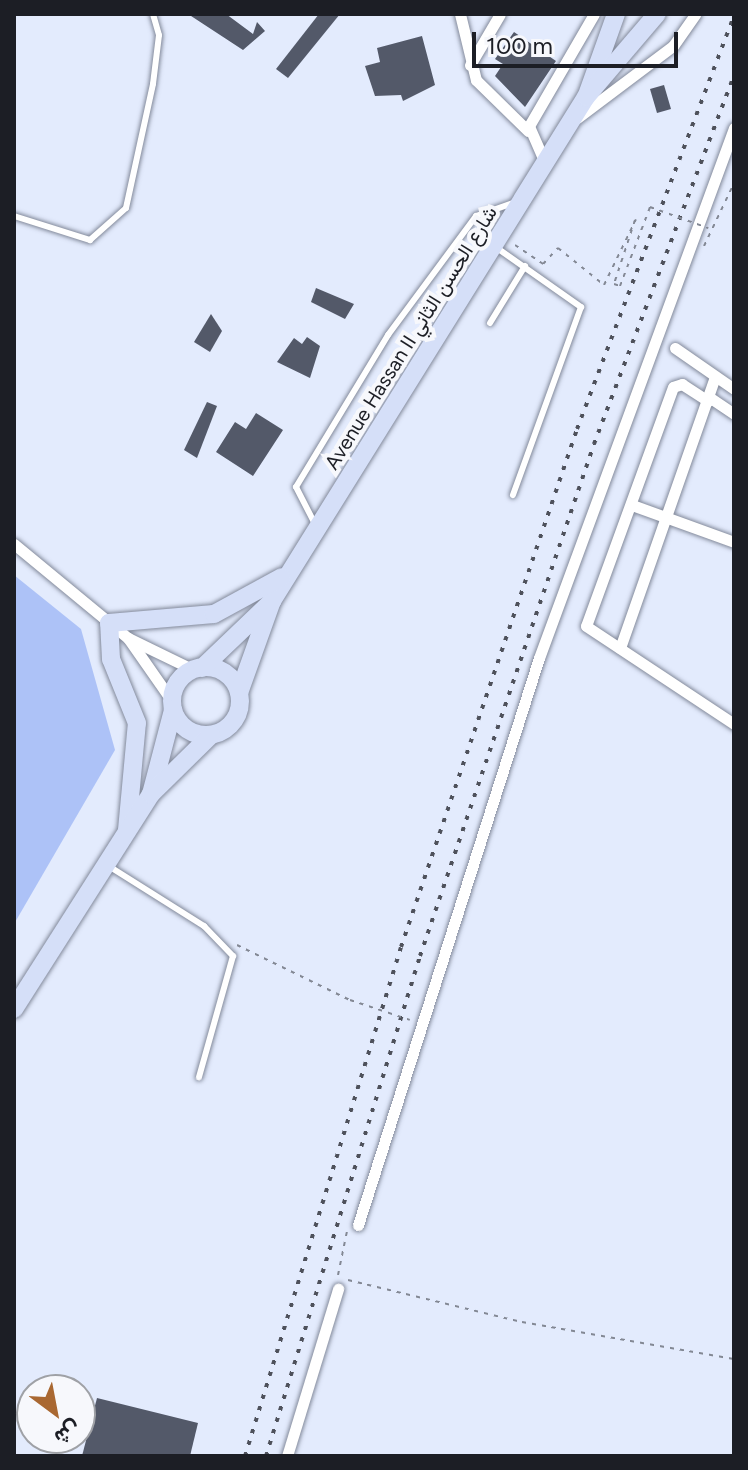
<!DOCTYPE html>
<html>
<head>
<meta charset="utf-8">
<style>
	body { margin:0 }
	#map { position:relative; width:748px; height:1470px; overflow:hidden; background:#e3ebfd; font-family:Figtree,Vazirmatn,sans-serif }
	div>[style] { position:absolute }
	[style*='--x'] { left:calc(var(--x)*1px); top:calc(var(--y)*1px); width:calc(var(--w)*1px); rotate:calc(var(--a)*1deg) }
	.green>* { inset:0; background:#adc2f7 }
	.building>* { inset:0; background:#535969 }
	.path>* { height:2px; margin-top:-1px; transform-origin:0; background:repeating-linear-gradient(90deg,#838894 0 4px,transparent 0 10px) }
	.roads { filter:drop-shadow(0 0 2px #838a9b) drop-shadow(0 0 2px #838a9b) }
	.lane>* { height:6px; margin:-3px; padding:0 3px; transform-origin:3px; border-radius:3px; background:#fff }
	.street>* { height:11px; margin:-5.5px; padding:0 5.5px; transform-origin:5.5px; border-radius:5.5px; background:#fff }
	.primary>* { height:18px; margin:-9px; padding:0 9px; transform-origin:9px; border-radius:9px; background:#d5dff8 }
	.primary>.ring { margin:-9px; padding:0; box-sizing:content-box; background:none; border:18px solid #d5dff8; border-radius:50% }
	.rail>* { height:4px; margin-top:-2px; transform-origin:0; background:repeating-linear-gradient(90deg,#4e515b 0 4px,transparent 0 12px) }
	.path-bridge>* { height:2px; margin-top:-1px; transform-origin:0; background:repeating-linear-gradient(90deg,#838894 0 4px,transparent 0 10px) }
	span { translate:-50% -50%; white-space:nowrap; text-align:center; line-height:1.15; -webkit-text-stroke:8px #f7f8fc; paint-order:stroke }
	.street-label { font-size:20px; color:#1c1e25 }
	.frame { position:absolute; inset:0; border:16px solid #1c1e25; pointer-events:none }
	.north { position:absolute; left:16px; top:1374px; width:80px; height:80px; box-sizing:border-box; background:#f7f8fc; border:2px solid #9fa1a6; border-radius:50%; rotate:148deg; font-size:22px; font-weight:700; line-height:32px; text-align:center; color:#1c1e25 }
	.north::after { content:''; display:block; margin:auto; width:28px; height:36px; background:#a96832; clip-path:polygon(50% 0,100% 100%,50% 72%,0 100%) }
	.scale { position:absolute; left:472px; top:32px; width:206px; height:36px; box-sizing:border-box; border:4px solid #1c1e25; border-top:0; padding-left:10px; font-size:24px; line-height:28px; white-space:nowrap; color:#1c1e25; -webkit-text-stroke:6px #f7f8fc; paint-order:stroke }
</style>
</head>
<body>
<div id="map">
	<div class="green">
		<i style="clip-path:polygon(14px 575px,81px 629px,115px 750px,14px 924px)"></i>
	</div>
	<div class="building">
		<i style="clip-path:polygon(188px 14px,226px 14px,253px 34px,257px 22px,265px 31px,243px 50px)"></i>
		<i style="clip-path:polygon(319px 14px,340px 14px,288px 78px,276px 69px)"></i>
		<i style="clip-path:polygon(514px 32px,556px 61px,525px 107px,495px 76px,503px 64px,495px 59px)"></i>
		<i style="clip-path:polygon(422px 36px,435px 85px,403px 101px,401px 95px,375px 96px,365px 66px,380px 62px,377px 48px)"></i>
		<i style="clip-path:polygon(664px 85px,671px 109px,657px 113px,650px 89px)"></i>
		<i style="clip-path:polygon(316px 288px,354px 304px,345px 319px,311px 302px)"></i>
		<i style="clip-path:polygon(211px 314px,222px 331px,210px 352px,194px 342px)"></i>
		<i style="clip-path:polygon(307px 337px,320px 346px,310px 378px,277px 362px,294px 338px,302px 344px)"></i>
		<i style="clip-path:polygon(207px 402px,217px 406px,197px 458px,184px 450px)"></i>
		<i style="clip-path:polygon(256px 413px,283px 430px,253px 476px,216px 452px,235px 422px,246px 429px)"></i>
		<i style="clip-path:polygon(97px 1398px,198px 1423px,190px 1456px,82px 1456px)"></i>
	</div>
	<div class="path">
		<i style="--x:635;--y:220;--w:67;--a:108.2"></i>
		<i style="--x:614;--y:284;--w:6;--a:18"></i>
		<i style="--x:620;--y:286;--w:85;--a:-69.2"></i>
		<i style="--x:515;--y:245;--w:34;--a:34"></i>
		<i style="--x:543;--y:264;--w:22;--a:-47"></i>
		<i style="--x:558;--y:248;--w:59;--a:38.8"></i>
		<i style="--x:604;--y:285;--w:73;--a:-64.1"></i>
		<i style="--x:704;--y:246;--w:70;--a:-64.5"></i>
		<i style="--x:237;--y:945;--w:126;--a:26"></i>
		<i style="--x:338;--y:1275;--w:45;--a:-78.4"></i>
		<i style="--x:348;--y:1280;--w:179;--a:13.6"></i>
		<i style="--x:522;--y:1322;--w:215;--a:9.9"></i>
	</div>
	<div class="roads">
		<div class="lane">
			<i style="--x:14;--y:216;--w:80;--a:17.5"></i>
			<i style="--x:90;--y:240;--w:48;--a:-41.6"></i>
			<i style="--x:126;--y:208;--w:127;--a:-77.7"></i>
			<i style="--x:153;--y:84;--w:49;--a:-83"></i>
			<i style="--x:159;--y:35;--w:22;--a:-106"></i>
			<i style="--x:497;--y:248;--w:103;--a:35.1"></i>
			<i style="--x:581;--y:307;--w:200;--a:109.9"></i>
			<i style="--x:490;--y:323;--w:67;--a:-58.4"></i>
			<i style="--x:316;--y:526;--w:44;--a:-117.1"></i>
			<i style="--x:296;--y:487;--w:178;--a:-58.8"></i>
			<i style="--x:388;--y:335;--w:148;--a:-53.5"></i>
			<i style="--x:476;--y:216;--w:42;--a:-19.3"></i>
			<i style="--x:107;--y:865;--w:115;--a:32.2"></i>
			<i style="--x:204;--y:926;--w:42;--a:46"></i>
			<i style="--x:233;--y:956;--w:126;--a:105.7"></i>
		</div>
		<div class="street">
			<i style="--x:460;--y:14;--w:68;--a:76.4"></i>
			<i style="--x:476;--y:80;--w:73;--a:44.4"></i>
			<i style="--x:470;--y:65;--w:59;--a:-59.5"></i>
			<i style="--x:577;--y:118;--w:120;--a:-36.9"></i>
			<i style="--x:673;--y:46;--w:39;--a:-55"></i>
			<i style="--x:546;--y:165;--w:43;--a:-113.6"></i>
			<i style="--x:529;--y:126;--w:129;--a:-59.9"></i>
			<i style="--x:675;--y:348;--w:72;--a:34.8"></i>
			<i style="--x:709;--y:397;--w:30;--a:34"></i>
			<i style="--x:708;--y:401;--w:31;--a:-147"></i>
			<i style="--x:682;--y:384;--w:9;--a:162"></i>
			<i style="--x:673;--y:387;--w:254;--a:110"></i>
			<i style="--x:586;--y:626;--w:178;--a:33.5"></i>
			<i style="--x:632;--y:505;--w:109;--a:19.9"></i>
			<i style="--x:14;--y:544;--w:148;--a:39.5"></i>
			<i style="--x:128;--y:638;--w:73;--a:25.9"></i>
			<i style="--x:128;--y:638;--w:77;--a:55.1"></i>
			<i style="--x:620;--y:648;--w:287;--a:-70.7"></i>
			<i style="--x:358;--y:1225;--w:595;--a:-72.3"></i>
			<i style="--x:539;--y:658;--w:565;--a:-69.8"></i>
			<i style="--x:287;--y:1456;--w:175;--a:-73"></i>
		</div>
		<div class="primary">
			<i style="--x:587;--y:95;--w:86;--a:-70.3"></i>
			<i class="ring" style="left:172px;top:667px;width:50px;height:50px"></i>
			<i style="--x:202;--y:668;--w:97;--a:-43.7"></i>
			<i style="--x:239;--y:693;--w:98;--a:-70.3"></i>
			<i style="--x:272;--y:601;--w:594;--a:-58.08"></i>
			<i style="--x:586;--y:97;--w:109;--a:-49.5"></i>
			<i style="--x:151;--y:794;--w:87;--a:-75.3"></i>
			<i style="--x:127;--y:830;--w:107;--a:-84.7"></i>
			<i style="--x:137;--y:723;--w:69;--a:-112.1"></i>
			<i style="--x:111;--y:659;--w:36;--a:-93"></i>
			<i style="--x:109;--y:623;--w:105;--a:-4.9"></i>
			<i style="--x:214;--y:614;--w:77;--a:-28.6"></i>
			<i style="--x:14;--y:1009;--w:255;--a:-57.5"></i>
			<i style="--x:151;--y:794;--w:84;--a:-44.5"></i>
		</div>
	</div>
	<div class="rail">
		<i style="--x:245;--y:1456;--w:532;--a:-72.96"></i>
		<i style="--x:401;--y:947;--w:547;--a:-71.23"></i>
		<i style="--x:577;--y:429;--w:443;--a:-69.2"></i>
		<i style="--x:266;--y:1456;--w:523;--a:-72.88"></i>
		<i style="--x:420;--y:956;--w:541;--a:-71.23"></i>
		<i style="--x:594;--y:444;--w:394;--a:-69.2"></i>
	</div>
	<div class="path-bridge">
		<i style="--x:650;--y:207;--w:62;--a:19.9"></i>
		<i style="--x:350;--y:1000;--w:63;--a:18.4"></i>
	</div>
	<div class="street-label">
		<span style="left:411px;top:338px;rotate:-58deg">Avenue Hassan II شارع الحسن الثاني</span>
	</div>
	<div class="frame"></div>
	<div class="north">ش</div>
	<div class="scale">100 m</div>
</div>
</body>
</html>
